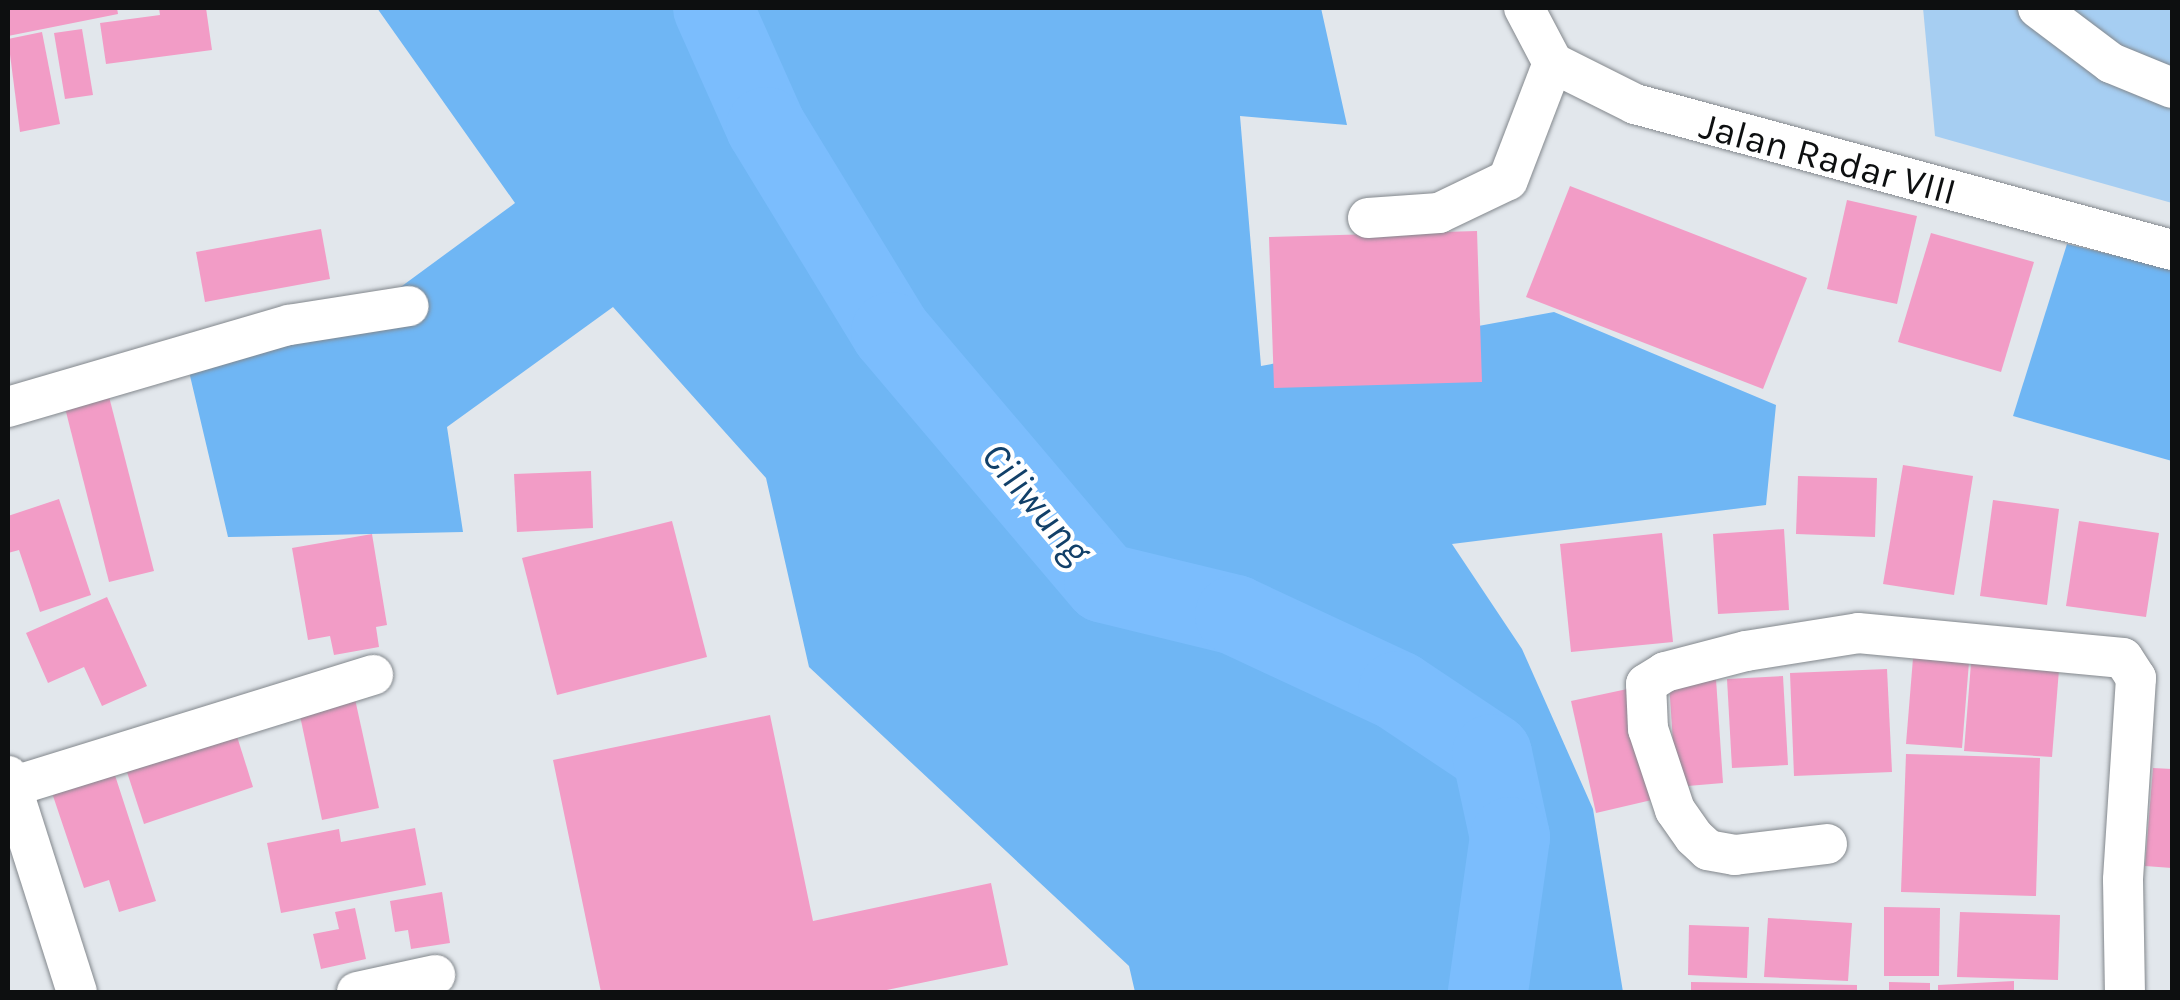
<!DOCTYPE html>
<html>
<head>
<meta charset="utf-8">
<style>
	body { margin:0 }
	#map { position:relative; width:2180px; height:1000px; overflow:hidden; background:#e2e7ec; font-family:Karla,sans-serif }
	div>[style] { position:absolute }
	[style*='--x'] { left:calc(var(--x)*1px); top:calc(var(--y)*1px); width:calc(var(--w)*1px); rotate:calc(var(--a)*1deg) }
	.green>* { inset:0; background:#a6cef2 }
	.forest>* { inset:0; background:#6fb6f4 }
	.river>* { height:80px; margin:-40px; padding:0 40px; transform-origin:40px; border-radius:40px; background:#7bbdfd }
	.building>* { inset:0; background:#f29cc6 }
	.roads { filter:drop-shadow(0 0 2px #83888d) drop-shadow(0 0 2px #83888d) }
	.minor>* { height:40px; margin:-20px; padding:0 20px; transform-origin:20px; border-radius:20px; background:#fff }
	span { translate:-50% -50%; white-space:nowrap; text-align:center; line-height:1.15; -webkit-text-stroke:8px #fff; paint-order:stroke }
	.street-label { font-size:38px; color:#0d0f10 }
	.water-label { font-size:40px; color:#114069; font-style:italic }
	.frame { position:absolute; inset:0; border:10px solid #0d0f10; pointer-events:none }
</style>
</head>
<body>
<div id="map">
	<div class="green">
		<i style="clip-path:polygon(1923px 8px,2172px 8px,2172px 203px,1935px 136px)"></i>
	</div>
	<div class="forest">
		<i style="clip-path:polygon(377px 8px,1321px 8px,1347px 125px,1240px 116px,1261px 366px,1554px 312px,1776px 405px,1766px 505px,1452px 544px,1522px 649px,1593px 809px,1623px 992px,1135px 992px,1129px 966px,809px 667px,766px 478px,613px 307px,447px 427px,463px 532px,228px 537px,187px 363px,353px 322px,515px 203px)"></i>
		<i style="clip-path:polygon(2067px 244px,2172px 269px,2172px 461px,2013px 416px)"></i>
	</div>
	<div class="river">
		<i style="--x:713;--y:8;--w:130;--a:66"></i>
		<i style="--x:766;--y:127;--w:240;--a:58.6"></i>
		<i style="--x:891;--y:332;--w:329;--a:49.7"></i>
		<i style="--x:1104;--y:583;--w:135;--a:13.7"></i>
		<i style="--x:1235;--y:615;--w:180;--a:25"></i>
		<i style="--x:1398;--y:691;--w:113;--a:33.8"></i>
		<i style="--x:1492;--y:754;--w:85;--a:77.8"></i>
		<i style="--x:1510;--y:837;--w:157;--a:98.1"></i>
	</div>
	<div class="building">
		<i style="clip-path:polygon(8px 8px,117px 8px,118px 14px,8px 36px)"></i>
		<i style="clip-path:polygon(159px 8px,206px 8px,212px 50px,106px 64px,100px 23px,160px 15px)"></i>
		<i style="clip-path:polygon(82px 29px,93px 95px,65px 99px,54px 33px)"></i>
		<i style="clip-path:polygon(42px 32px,60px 124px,20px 132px,8px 39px)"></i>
		<i style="clip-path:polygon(1570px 186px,1807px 278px,1763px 389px,1526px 297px)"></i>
		<i style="clip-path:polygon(1847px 200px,1917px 216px,1897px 304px,1827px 289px)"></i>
		<i style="clip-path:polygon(321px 229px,330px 279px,205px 302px,196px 252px)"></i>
		<i style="clip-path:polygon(1477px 231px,1482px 382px,1274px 388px,1269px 237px)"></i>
		<i style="clip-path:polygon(1931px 233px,2034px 262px,2001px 372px,1898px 342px)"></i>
		<i style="clip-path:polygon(106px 385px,154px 571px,109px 582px,62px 396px)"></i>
		<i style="clip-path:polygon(1903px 465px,1973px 476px,1954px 595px,1883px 584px)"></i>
		<i style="clip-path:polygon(591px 471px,593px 528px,517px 532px,514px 474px)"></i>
		<i style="clip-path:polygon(1798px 476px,1877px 478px,1875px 537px,1796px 534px)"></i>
		<i style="clip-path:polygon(59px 499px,91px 595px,40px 612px,19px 550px,8px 553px,8px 516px)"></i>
		<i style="clip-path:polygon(1993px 500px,2059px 509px,2047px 605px,1980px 596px)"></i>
		<i style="clip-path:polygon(672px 521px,707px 657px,557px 695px,522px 558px)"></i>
		<i style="clip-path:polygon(2079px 521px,2159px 533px,2146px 617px,2066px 606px)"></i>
		<i style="clip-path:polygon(1784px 529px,1789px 610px,1718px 614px,1713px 534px)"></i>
		<i style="clip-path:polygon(1662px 533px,1673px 642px,1571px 652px,1560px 544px)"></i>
		<i style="clip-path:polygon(372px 534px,387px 625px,376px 627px,379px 647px,334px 655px,330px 636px,308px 640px,292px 548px)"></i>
		<i style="clip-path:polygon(107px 597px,147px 686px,102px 706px,84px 667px,48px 683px,26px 633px)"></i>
		<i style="clip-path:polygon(1914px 646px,1970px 650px,1962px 748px,1906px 744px)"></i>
		<i style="clip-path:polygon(1972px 651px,2060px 657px,2052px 757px,1964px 751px)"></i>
		<i style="clip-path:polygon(1887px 669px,1892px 772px,1794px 776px,1790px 673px)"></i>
		<i style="clip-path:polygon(1783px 676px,1788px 765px,1732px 768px,1727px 679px)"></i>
		<i style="clip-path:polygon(1716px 679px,1723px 783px,1676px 787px,1669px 682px)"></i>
		<i style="clip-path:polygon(1632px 688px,1656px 799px,1596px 813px,1571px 701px)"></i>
		<i style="clip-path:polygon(355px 699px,379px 808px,322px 820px,299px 711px)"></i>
		<i style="clip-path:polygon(770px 715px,813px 921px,991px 883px,1008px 965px,877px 992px,601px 992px,553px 760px)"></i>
		<i style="clip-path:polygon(234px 727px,253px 787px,144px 824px,124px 763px)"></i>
		<i style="clip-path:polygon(1906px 754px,2040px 758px,2036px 896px,1901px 892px)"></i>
		<i style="clip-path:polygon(110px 760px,156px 901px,119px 912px,109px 880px,84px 888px,48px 781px)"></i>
		<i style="clip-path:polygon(2153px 768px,2172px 769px,2172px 868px,2145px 866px)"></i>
		<i style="clip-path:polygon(415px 828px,426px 885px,281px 913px,267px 843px,339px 829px,341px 842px)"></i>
		<i style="clip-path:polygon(442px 892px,450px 943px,411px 949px,408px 930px,395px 932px,390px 901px)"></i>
		<i style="clip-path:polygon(1884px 907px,1940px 908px,1939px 976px,1884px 976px)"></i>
		<i style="clip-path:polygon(355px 908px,366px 959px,321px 969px,313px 934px,339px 929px,335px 912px)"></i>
		<i style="clip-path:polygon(1960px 912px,2060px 915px,2058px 980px,1957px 977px)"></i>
		<i style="clip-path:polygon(1768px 918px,1852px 923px,1848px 981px,1764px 977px)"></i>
		<i style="clip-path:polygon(1689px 925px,1749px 927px,1747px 978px,1688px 975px)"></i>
		<i style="clip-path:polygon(2014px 981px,2014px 992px,1938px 992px,1938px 985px)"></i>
		<i style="clip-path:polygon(1691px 982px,1857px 985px,1857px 992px,1691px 992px)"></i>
		<i style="clip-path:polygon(1889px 982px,1930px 983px,1930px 992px,1889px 992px)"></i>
	</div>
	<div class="roads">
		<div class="minor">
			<i style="--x:1524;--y:8;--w:62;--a:62.2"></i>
			<i style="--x:1553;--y:63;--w:92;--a:26.6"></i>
			<i style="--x:1635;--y:104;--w:556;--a:15.21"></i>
			<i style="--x:2038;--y:8;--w:91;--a:37"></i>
			<i style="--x:2111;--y:63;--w:66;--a:22.3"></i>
			<i style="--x:1368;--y:218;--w:71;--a:-4"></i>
			<i style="--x:1439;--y:213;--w:76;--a:-25.6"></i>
			<i style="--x:1508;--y:180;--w:125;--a:-69"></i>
			<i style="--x:8;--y:407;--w:293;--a:-16.3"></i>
			<i style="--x:289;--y:325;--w:121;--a:-9"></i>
			<i style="--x:8;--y:776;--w:227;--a:72.3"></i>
			<i style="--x:11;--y:787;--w:379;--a:-17.2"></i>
			<i style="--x:1827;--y:844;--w:93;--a:173.2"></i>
			<i style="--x:1735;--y:855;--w:27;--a:-170"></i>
			<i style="--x:1708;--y:850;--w:19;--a:-137"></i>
			<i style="--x:1694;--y:837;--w:33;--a:-125"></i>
			<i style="--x:1675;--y:810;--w:85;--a:-108.4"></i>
			<i style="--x:1648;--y:729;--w:45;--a:-92.5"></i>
			<i style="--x:1646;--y:684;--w:22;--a:-32"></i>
			<i style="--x:1665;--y:672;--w:84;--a:-14.5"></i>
			<i style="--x:1746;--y:651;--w:113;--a:-9.1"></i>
			<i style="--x:1858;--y:633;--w:266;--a:5.4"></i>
			<i style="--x:2123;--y:658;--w:24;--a:57"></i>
			<i style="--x:2136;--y:678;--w:202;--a:93.7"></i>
			<i style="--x:2123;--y:880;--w:112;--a:89"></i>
			<i style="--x:357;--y:992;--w:80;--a:-12.3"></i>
		</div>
	</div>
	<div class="street-label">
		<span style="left:1828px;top:159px;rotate:15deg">Jalan Radar VIII</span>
	</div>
	<div class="water-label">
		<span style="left:1036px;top:503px;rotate:50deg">Ciliwung</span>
	</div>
	<div class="frame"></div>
</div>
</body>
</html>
